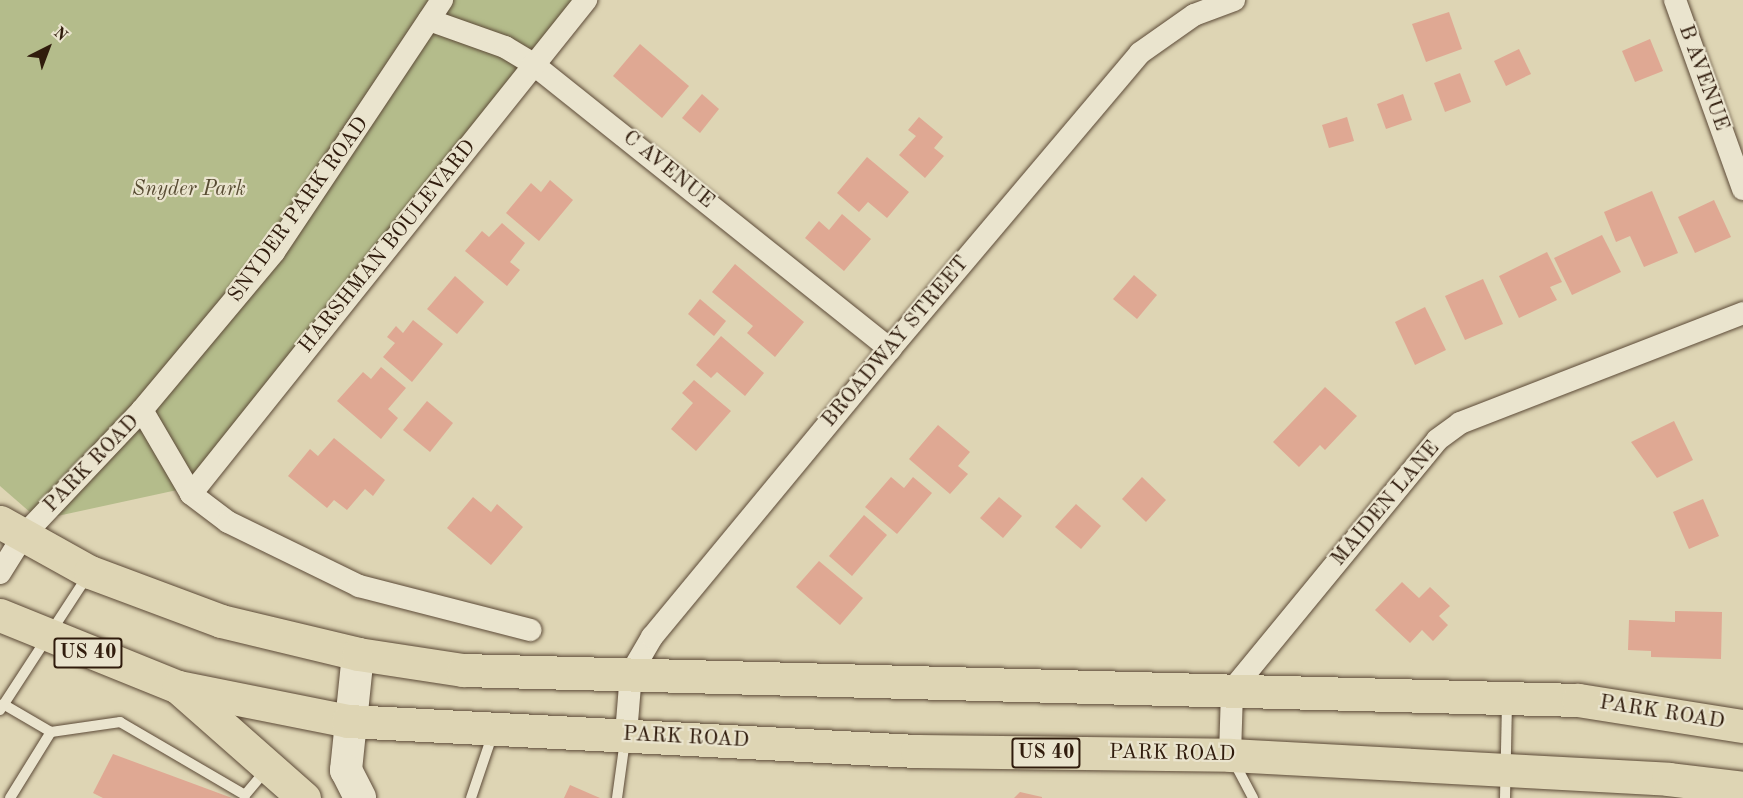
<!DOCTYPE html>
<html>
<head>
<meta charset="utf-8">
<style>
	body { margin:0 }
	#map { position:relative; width:1743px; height:798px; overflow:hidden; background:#ded5b4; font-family:"Old Standard TT",serif }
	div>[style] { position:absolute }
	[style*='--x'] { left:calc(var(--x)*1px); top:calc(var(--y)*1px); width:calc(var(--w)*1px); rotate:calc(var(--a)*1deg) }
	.green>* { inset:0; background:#b4bc8b }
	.building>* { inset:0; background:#dfa893 }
	.roads { filter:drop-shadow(0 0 2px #5c4a37) drop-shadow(0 0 2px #5c4a37) }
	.lane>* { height:10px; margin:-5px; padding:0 5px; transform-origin:5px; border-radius:5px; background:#eae4ce }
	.street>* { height:22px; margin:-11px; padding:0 11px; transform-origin:11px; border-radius:11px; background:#eae4ce }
	.secondary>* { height:32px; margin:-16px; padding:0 16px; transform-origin:16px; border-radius:16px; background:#eae4ce }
	.primary>* { height:33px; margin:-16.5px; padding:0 16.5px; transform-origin:16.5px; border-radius:16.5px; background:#ded5b4 }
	span { translate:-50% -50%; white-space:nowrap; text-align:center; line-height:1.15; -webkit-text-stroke:4.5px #eae4ce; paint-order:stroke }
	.shield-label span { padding:2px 4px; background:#eae4ce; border:2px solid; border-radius:4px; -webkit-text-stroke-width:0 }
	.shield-label { font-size:20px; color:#301c0d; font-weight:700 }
	.street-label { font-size:21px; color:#301c0d }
	.park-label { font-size:21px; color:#584c33; font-style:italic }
	.north { position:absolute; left:18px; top:18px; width:60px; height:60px; -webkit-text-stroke:4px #eae4ce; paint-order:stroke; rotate:42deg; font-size:16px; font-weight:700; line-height:24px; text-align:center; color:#301c0d }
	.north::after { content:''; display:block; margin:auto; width:21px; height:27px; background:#301c0d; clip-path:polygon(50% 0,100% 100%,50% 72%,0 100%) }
</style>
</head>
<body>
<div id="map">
	<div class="green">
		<i style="clip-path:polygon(0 0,586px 0,191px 487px,39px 520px,0 486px)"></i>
	</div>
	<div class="building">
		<i style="clip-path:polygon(1449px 12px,1462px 49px,1426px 62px,1412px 24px)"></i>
		<i style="clip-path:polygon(1650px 39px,1663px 71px,1635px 82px,1622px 51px)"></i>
		<i style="clip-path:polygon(640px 44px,689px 86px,662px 118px,613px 76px)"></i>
		<i style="clip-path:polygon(1519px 49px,1531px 74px,1506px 86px,1494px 61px)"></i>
		<i style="clip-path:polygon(1460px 73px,1471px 102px,1445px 112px,1434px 83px)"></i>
		<i style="clip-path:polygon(702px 94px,719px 109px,700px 133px,682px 118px)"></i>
		<i style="clip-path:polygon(1403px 94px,1412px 120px,1386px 129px,1377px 104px)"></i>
		<i style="clip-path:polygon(919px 117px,943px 137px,934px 148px,944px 156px,925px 178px,899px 155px,916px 136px,908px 130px)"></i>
		<i style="clip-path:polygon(1347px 117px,1354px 141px,1329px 148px,1322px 125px)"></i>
		<i style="clip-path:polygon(867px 157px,909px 192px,887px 218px,868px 202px,859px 212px,837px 193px)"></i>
		<i style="clip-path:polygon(550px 180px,573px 200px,539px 241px,506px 213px,531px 183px,541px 192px)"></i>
		<i style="clip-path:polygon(1652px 191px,1678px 253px,1644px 267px,1630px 236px,1616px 242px,1604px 212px)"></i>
		<i style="clip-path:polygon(1714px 200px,1731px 237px,1695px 253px,1678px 217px)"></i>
		<i style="clip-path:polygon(842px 214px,871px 239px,844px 271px,805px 238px,819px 221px,829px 230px)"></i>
		<i style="clip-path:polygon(502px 223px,525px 243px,510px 262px,520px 270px,507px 286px,465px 251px,482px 231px,489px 237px)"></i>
		<i style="clip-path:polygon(1602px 235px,1621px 272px,1572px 295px,1554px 258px)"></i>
		<i style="clip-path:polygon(1547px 252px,1562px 282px,1550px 287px,1557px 300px,1519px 318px,1499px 276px)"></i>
		<i style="clip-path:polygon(735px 264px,804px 322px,775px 357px,747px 333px,753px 326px,712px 292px)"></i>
		<i style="clip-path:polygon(1134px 275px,1157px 295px,1137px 319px,1113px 299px)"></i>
		<i style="clip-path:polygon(455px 276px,484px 302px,457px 334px,427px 309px)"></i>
		<i style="clip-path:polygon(1483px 279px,1503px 324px,1465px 340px,1445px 296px)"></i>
		<i style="clip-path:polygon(700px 299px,726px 321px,714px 336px,688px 314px)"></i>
		<i style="clip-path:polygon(1425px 307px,1446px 350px,1415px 365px,1395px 322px)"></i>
		<i style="clip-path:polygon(413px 320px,443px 344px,412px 382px,383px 357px,395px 343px,387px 337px,396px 326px,403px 333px)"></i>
		<i style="clip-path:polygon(721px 336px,764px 373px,745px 396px,717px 372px,711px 378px,696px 365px)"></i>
		<i style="clip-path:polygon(381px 367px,406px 388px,388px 409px,398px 418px,381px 439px,337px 401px,363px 372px,371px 379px)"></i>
		<i style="clip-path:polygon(694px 380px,731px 411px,696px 451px,671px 429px,693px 403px,682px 393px)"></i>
		<i style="clip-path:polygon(1325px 387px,1357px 416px,1325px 450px,1320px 445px,1299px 467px,1273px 442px)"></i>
		<i style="clip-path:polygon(427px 401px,453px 423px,430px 452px,403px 430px)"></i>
		<i style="clip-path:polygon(1674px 421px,1693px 460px,1657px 478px,1631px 442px)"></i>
		<i style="clip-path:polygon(938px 425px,970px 452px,958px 466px,968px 474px,950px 494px,909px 459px)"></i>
		<i style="clip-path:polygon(334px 438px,385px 480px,373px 496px,365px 489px,347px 510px,334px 500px,327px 508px,288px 476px,310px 449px,318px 456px)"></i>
		<i style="clip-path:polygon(891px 477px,904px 488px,913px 477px,932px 493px,897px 534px,865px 507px)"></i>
		<i style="clip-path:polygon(1142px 477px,1166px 500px,1146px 522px,1122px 499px)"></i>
		<i style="clip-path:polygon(473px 497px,491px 512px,497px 504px,523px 527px,491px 565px,447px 528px)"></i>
		<i style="clip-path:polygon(999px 497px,1022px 516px,1003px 538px,980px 518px)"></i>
		<i style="clip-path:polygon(1703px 499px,1719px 536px,1689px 549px,1673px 512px)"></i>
		<i style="clip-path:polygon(1076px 504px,1101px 526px,1081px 549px,1055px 527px)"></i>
		<i style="clip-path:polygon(864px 515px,887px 535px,852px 576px,829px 556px)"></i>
		<i style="clip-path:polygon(819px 561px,863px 598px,840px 625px,796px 587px)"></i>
		<i style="clip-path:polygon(1402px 582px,1419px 598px,1430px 587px,1450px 606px,1439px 616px,1448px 625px,1433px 641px,1422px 630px,1410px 643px,1375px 610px)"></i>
		<i style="clip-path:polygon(1675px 611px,1722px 612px,1721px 659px,1651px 657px,1651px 651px,1628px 650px,1629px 620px,1675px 622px)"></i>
		<i style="clip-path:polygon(113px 754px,232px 798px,103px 798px,93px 793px)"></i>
		<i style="clip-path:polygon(570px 785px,600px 798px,564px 798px)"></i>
		<i style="clip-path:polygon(1020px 792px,1042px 797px,1042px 798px,1014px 798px)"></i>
	</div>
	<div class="roads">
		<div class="lane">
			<i style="--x:3;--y:704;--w:56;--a:30.3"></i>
			<i style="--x:51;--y:732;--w:70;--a:-8.2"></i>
			<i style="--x:120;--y:722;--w:145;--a:30.3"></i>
			<i style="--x:245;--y:795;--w:33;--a:-50"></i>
			<i style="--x:0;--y:710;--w:161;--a:-56.9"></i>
			<i style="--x:1233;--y:760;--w:43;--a:62.2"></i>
			<i style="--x:10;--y:798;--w:78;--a:-58.2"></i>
			<i style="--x:471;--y:798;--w:69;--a:-71.3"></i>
			<i style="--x:617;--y:798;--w:59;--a:-82.1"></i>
			<i style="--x:1505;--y:798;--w:96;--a:-88.8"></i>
		</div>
		<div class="street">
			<i style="--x:1675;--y:0;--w:201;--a:70.2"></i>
			<i style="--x:429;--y:20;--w:81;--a:19.6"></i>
			<i style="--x:505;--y:47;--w:33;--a:31"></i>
			<i style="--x:533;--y:64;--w:457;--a:38.6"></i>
			<i style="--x:142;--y:410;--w:97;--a:59.7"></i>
			<i style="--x:191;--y:494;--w:46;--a:37.1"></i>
			<i style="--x:228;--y:522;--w:146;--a:26"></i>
			<i style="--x:359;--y:586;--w:177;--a:14.4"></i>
			<i style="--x:191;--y:494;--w:633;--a:-51.35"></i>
			<i style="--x:0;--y:573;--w:44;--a:-58.1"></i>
			<i style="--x:23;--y:536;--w:173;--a:-46.6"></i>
			<i style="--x:142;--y:410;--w:206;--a:-50.1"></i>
			<i style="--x:274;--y:252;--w:303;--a:-56.3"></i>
			<i style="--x:626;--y:734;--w:61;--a:-85.3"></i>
			<i style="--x:631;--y:673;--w:42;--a:-59.7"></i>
			<i style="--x:652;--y:637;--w:374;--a:-50.4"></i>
			<i style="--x:890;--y:349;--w:387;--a:-49.8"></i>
			<i style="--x:1140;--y:53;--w:66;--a:-35.1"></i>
			<i style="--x:1194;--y:15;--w:43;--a:-20.6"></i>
			<i style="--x:1230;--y:755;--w:65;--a:-88.2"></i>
			<i style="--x:1232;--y:690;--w:323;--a:-50.6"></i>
			<i style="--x:1437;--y:440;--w:29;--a:-36"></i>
			<i style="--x:1460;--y:423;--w:304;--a:-21.2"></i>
		</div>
		<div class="secondary">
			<i style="--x:358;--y:654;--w:117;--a:95.9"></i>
			<i style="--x:346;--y:770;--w:31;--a:63"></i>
		</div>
		<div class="primary">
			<i style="--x:0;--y:522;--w:103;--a:29.1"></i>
			<i style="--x:90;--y:572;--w:140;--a:20.5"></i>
			<i style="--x:221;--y:621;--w:141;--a:13.5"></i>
			<i style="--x:358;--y:654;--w:106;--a:8.7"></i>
			<i style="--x:463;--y:670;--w:1115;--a:1.54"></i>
			<i style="--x:1578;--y:700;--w:167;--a:9"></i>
			<i style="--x:0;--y:615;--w:192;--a:22"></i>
			<i style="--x:178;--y:687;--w:173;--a:11.3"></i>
			<i style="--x:348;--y:721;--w:570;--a:3.02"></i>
			<i style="--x:917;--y:751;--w:313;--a:0.7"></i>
			<i style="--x:1230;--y:755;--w:439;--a:3.1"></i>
			<i style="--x:1668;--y:779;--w:76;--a:6.8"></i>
			<i style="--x:178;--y:687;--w:168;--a:41.4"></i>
		</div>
	</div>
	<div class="shield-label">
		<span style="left:88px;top:653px">US 40</span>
		<span style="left:1046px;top:753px">US 40</span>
	</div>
	<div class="street-label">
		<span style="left:1703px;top:78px;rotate:70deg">B AVENUE</span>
		<span style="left:668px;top:170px;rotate:39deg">C AVENUE</span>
		<span style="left:299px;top:210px;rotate:-54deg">SNYDER PARK ROAD</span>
		<span style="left:388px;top:247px;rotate:-51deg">HARSHMAN BOULEVARD</span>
		<span style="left:896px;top:342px;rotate:-50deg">BROADWAY STREET</span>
		<span style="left:92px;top:464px;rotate:-46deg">PARK ROAD</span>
		<span style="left:1386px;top:504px;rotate:-50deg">MAIDEN LANE</span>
		<span style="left:1662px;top:713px;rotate:9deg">PARK ROAD</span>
		<span style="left:686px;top:738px;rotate:3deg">PARK ROAD</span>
		<span style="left:1172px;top:754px;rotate:1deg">PARK ROAD</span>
	</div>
	<div class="park-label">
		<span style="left:189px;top:190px">Snyder Park</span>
	</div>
	<div class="north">N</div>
</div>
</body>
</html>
